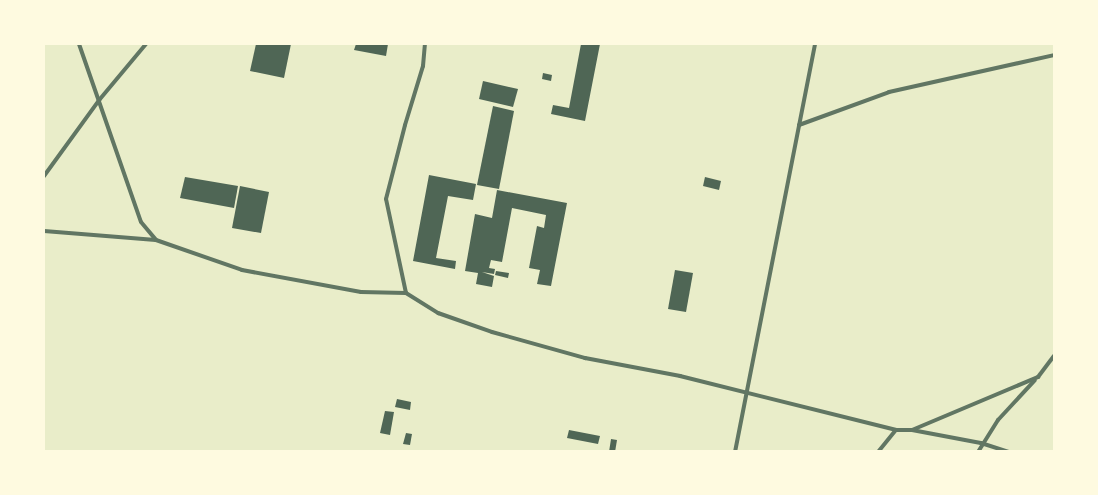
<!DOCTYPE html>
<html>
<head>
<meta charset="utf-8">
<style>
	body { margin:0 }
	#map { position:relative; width:1098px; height:495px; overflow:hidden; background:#e9edc9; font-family:"Nunito Sans",sans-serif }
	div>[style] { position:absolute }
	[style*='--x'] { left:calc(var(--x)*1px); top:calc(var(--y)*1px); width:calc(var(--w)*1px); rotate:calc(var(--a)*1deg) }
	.building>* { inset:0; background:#4f6655 }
	.minor>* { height:4px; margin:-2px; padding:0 2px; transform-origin:2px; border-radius:2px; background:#617663 }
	span { translate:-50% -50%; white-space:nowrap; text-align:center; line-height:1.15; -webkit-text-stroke:5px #fefae0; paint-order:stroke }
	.frame { position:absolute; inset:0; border:45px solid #fefae0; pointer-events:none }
</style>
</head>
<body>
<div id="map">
	<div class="building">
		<i style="clip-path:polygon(256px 44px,291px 44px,284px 78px,250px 71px)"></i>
		<i style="clip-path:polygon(356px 44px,388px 44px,386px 56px,354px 50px)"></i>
		<i style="clip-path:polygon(581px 44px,600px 44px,585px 121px,551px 114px,553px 105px,569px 108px)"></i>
		<i style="clip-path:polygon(543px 73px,552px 75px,551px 81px,542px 79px)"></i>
		<i style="clip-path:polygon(483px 81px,518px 89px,513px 107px,479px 99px)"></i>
		<i style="clip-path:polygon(493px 106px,514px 111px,499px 189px,477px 185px)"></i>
		<i style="clip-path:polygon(429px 175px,476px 184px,473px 200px,448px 196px,436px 258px,456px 261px,455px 269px,413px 261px)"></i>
		<i style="clip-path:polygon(185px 177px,238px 186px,234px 208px,180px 198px)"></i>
		<i style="clip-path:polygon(705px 177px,721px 181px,719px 190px,703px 186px)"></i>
		<i style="clip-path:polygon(240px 186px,269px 192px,261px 233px,232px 228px)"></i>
		<i style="clip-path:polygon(497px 190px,567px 203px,551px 286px,537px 284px,540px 270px,529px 268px,537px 226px,544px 228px,546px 215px,512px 208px,502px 262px,491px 260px,489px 268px,495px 269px,494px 274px,482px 272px,494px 276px,492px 287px,476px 284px,478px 273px,465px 271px,475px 214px,492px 218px)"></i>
		<i style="clip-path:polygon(675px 270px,693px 273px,686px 312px,668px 309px)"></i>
		<i style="clip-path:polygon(496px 271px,509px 273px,508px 278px,495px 275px)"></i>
		<i style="clip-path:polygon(397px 399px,411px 402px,410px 410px,395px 407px)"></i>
		<i style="clip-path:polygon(385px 411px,394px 412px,390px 435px,380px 433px)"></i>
		<i style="clip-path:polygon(569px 430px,600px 436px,598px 444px,567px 438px)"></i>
		<i style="clip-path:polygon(406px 433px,412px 434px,410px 445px,403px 444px)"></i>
		<i style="clip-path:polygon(611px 439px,617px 440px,615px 452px,609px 452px)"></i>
	</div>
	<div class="minor">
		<i style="--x:79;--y:44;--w:188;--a:70.8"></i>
		<i style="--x:141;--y:222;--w:23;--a:50"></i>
		<i style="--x:799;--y:125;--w:96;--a:-20.1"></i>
		<i style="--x:889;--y:92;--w:169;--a:-12.6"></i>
		<i style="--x:44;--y:176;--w:95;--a:-54"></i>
		<i style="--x:100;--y:99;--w:72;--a:-50.1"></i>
		<i style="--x:44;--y:231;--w:112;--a:4.6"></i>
		<i style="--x:156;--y:240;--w:91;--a:19.2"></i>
		<i style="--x:242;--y:270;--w:121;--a:10.5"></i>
		<i style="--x:361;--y:292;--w:45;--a:1.3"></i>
		<i style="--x:406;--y:293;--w:38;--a:32"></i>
		<i style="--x:438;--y:313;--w:57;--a:19.4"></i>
		<i style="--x:492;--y:332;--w:97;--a:15.6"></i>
		<i style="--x:585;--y:358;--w:97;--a:10.7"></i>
		<i style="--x:680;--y:376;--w:223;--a:14"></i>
		<i style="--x:896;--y:430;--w:16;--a:0"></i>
		<i style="--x:912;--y:430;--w:70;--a:10.7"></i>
		<i style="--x:981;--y:443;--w:29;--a:18"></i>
		<i style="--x:406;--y:293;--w:96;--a:-102"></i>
		<i style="--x:386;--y:199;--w:76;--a:-75.6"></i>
		<i style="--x:405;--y:125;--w:62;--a:-73"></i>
		<i style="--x:423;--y:66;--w:22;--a:-85"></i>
		<i style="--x:912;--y:430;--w:137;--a:-22.8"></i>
		<i style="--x:1038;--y:377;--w:26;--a:-53"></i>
		<i style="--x:735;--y:452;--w:416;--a:-78.9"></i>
		<i style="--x:878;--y:452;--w:28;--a:-51"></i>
		<i style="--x:978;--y:452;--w:38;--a:-58"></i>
		<i style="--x:998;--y:420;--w:54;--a:-47.2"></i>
	</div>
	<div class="frame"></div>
</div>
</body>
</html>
